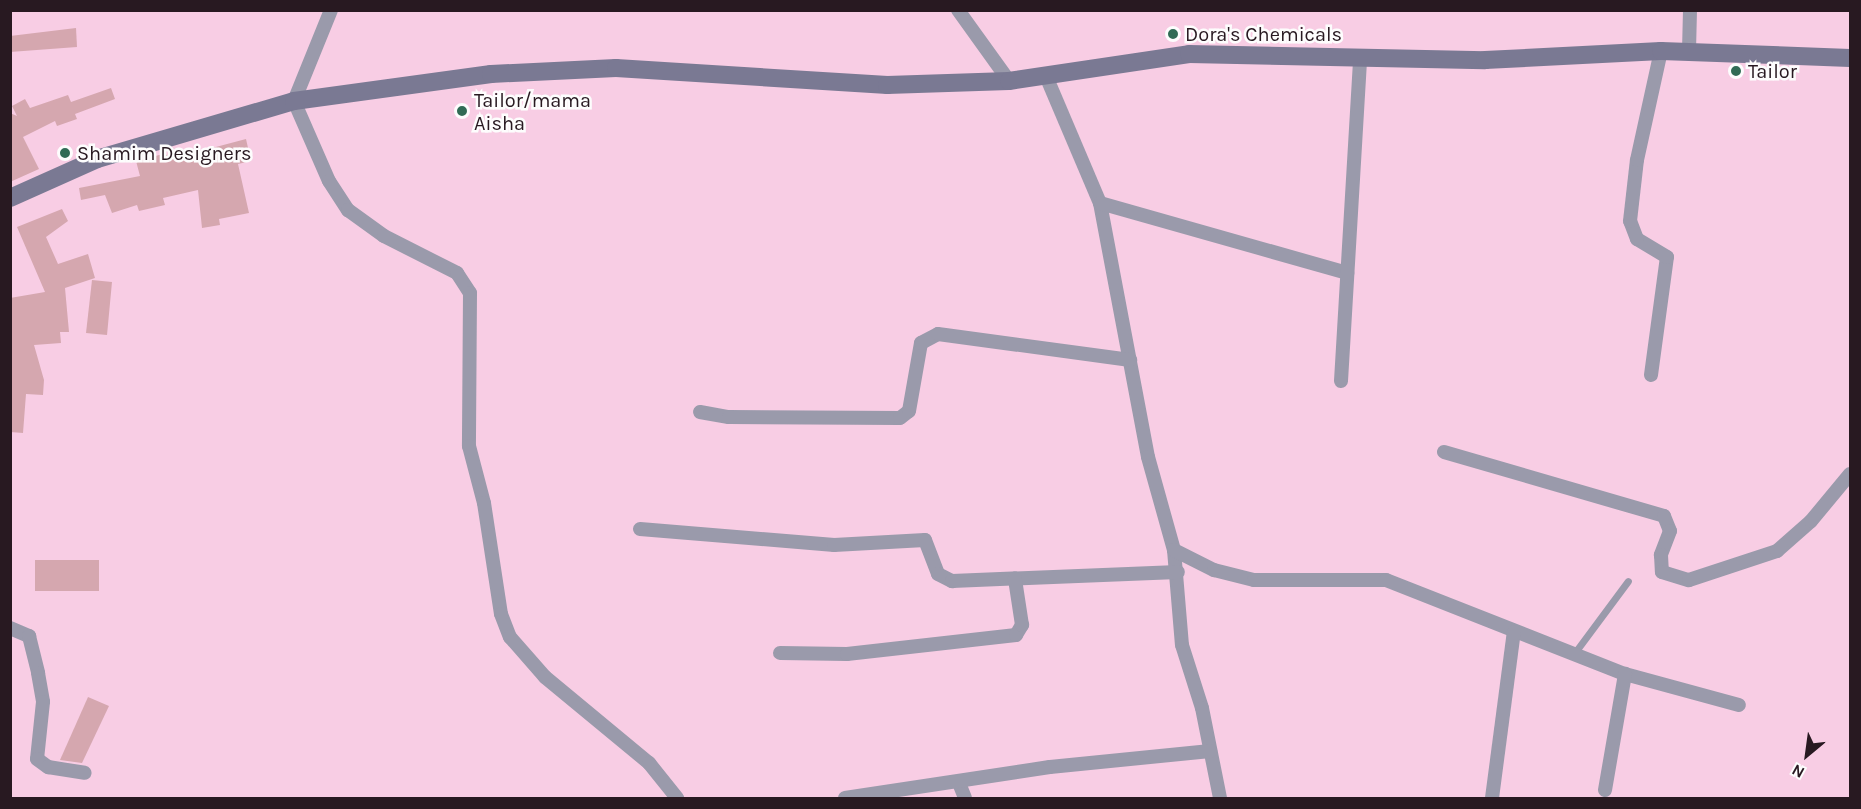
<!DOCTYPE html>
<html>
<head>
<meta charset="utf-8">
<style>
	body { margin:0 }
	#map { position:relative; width:1861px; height:809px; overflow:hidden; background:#f8cde4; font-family:Karla,sans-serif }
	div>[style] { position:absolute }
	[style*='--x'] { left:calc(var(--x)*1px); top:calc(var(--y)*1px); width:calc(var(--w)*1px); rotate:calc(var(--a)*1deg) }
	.building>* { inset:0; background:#d5a7af }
	.lane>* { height:7px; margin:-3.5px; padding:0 3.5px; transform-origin:3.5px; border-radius:3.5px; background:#9a9aab }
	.street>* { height:14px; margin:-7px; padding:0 7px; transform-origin:7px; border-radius:7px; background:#9a9aab }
	.secondary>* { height:18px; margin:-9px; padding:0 9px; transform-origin:9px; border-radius:9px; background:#7a7993 }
	.dots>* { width:16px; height:16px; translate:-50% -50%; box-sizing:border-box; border:3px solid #fdfdfd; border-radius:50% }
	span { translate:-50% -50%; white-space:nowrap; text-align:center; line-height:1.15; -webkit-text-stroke:5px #fdfdfd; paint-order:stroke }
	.poi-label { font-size:20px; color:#281921 }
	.left { translate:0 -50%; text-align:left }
	.frame { position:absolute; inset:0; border:12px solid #281921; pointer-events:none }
	.north { position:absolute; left:1777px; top:725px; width:60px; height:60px; -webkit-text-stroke:4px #fdfdfd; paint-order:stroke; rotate:209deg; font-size:16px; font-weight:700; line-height:24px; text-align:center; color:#281921 }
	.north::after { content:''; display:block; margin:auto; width:21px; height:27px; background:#281921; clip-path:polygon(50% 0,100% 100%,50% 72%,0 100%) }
</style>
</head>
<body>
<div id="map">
	<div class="building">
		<i style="clip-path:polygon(76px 28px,77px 47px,10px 52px,10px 36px)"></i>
		<i style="clip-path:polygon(111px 88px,115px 99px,75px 114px,77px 119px,57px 126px,55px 121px,23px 137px,39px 169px,10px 182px,10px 113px,17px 116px,12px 106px,25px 99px,30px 108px,68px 95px,71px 102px)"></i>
		<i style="clip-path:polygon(246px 139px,251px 161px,238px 164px,249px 213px,219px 219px,220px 225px,202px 228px,198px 190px,163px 198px,165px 205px,139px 211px,137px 205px,112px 213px,105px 195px,81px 200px,79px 188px,140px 176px,136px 161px,163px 154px,178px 157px)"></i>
		<i style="clip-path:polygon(62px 209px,68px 221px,46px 237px,58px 264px,88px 254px,95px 278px,65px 288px,69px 332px,60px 332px,61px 343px,34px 345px,44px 380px,43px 395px,26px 394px,23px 433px,10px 432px,10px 298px,45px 292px,17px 227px)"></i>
		<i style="clip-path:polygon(92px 280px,112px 282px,107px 335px,86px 333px)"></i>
		<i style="clip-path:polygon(35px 560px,99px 560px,99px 591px,35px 591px)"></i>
		<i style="clip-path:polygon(88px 697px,109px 706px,82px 763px,60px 760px)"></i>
	</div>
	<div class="lane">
		<i style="--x:1573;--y:655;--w:92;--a:-53.4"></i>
	</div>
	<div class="street">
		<i style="--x:331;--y:10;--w:98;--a:112.1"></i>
		<i style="--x:294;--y:101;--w:87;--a:66.4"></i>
		<i style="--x:329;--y:181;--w:35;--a:57"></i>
		<i style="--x:348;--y:210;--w:44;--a:35.8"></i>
		<i style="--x:384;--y:236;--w:82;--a:26.9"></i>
		<i style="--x:457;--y:273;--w:24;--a:57"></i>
		<i style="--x:470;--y:293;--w:153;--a:90.4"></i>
		<i style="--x:469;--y:446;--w:59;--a:75.3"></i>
		<i style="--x:484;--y:503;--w:112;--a:81.3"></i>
		<i style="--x:501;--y:614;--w:25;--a:69"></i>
		<i style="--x:510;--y:637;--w:53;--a:48.8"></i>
		<i style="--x:545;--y:677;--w:135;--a:39.6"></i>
		<i style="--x:649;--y:763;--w:45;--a:51.3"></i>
		<i style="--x:958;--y:10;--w:87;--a:54.3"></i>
		<i style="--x:1689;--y:51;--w:41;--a:-88.6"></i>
		<i style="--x:1046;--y:76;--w:138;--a:67"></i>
		<i style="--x:1100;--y:203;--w:258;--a:79.3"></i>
		<i style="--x:1148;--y:457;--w:97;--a:74.4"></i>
		<i style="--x:1174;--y:550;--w:95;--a:85.2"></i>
		<i style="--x:1182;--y:645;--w:66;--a:72.4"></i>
		<i style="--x:1202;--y:708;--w:92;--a:78.7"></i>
		<i style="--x:1100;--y:203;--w:257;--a:15.8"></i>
		<i style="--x:1651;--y:375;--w:119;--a:-82.3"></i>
		<i style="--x:1667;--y:257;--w:35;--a:-149"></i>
		<i style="--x:1637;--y:239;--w:19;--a:-111"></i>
		<i style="--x:1630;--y:221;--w:61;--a:-83.5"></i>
		<i style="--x:1637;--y:160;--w:112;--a:-77.6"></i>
		<i style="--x:1341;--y:381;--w:324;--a:-86.6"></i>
		<i style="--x:700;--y:412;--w:29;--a:10"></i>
		<i style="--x:729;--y:417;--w:171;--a:0.3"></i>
		<i style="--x:900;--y:418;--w:11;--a:-38"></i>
		<i style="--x:909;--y:411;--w:69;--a:-80"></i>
		<i style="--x:921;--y:343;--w:19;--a:-28"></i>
		<i style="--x:938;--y:334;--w:194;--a:7.7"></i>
		<i style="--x:1444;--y:452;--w:229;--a:16.2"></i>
		<i style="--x:1664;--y:516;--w:16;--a:68"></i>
		<i style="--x:1670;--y:531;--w:26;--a:111"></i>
		<i style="--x:1661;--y:555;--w:17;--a:87"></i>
		<i style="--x:1662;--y:572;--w:28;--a:17"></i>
		<i style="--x:1689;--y:580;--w:93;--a:-18.2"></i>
		<i style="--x:1777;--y:551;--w:45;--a:-41.4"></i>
		<i style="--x:1811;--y:521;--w:61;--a:-50.3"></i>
		<i style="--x:640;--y:529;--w:195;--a:4.7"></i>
		<i style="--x:834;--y:545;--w:91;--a:-3.1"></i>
		<i style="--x:925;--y:540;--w:36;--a:69"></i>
		<i style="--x:938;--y:574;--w:16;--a:27"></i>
		<i style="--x:952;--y:581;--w:226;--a:-2.3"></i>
		<i style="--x:1174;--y:550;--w:45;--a:26.6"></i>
		<i style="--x:1214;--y:570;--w:41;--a:14"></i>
		<i style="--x:1254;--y:580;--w:132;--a:0"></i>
		<i style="--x:1386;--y:580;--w:257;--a:21.5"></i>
		<i style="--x:1625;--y:674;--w:118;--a:15.2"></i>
		<i style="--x:10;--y:628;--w:21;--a:23"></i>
		<i style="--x:29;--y:636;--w:38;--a:76"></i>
		<i style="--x:38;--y:673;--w:29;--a:80"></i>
		<i style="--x:43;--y:702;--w:57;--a:96"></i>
		<i style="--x:37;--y:759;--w:14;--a:36"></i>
		<i style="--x:48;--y:767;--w:37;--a:9"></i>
		<i style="--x:780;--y:653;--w:67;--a:0.9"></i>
		<i style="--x:847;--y:654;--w:170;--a:-6.4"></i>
		<i style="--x:1016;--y:635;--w:12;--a:-59"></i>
		<i style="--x:1022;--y:625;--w:47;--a:-98.7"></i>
		<i style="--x:959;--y:783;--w:16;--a:68"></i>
		<i style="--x:1605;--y:790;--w:118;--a:-80.2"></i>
		<i style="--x:845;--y:798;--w:207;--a:-8.6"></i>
		<i style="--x:1050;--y:767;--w:161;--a:-5.7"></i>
		<i style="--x:1492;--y:798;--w:167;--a:-82.5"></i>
	</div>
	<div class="secondary">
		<i style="--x:10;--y:198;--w:95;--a:-24.1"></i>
		<i style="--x:97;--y:159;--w:205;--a:-16.4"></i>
		<i style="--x:294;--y:101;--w:199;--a:-7.8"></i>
		<i style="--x:491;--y:74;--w:125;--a:-2.7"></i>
		<i style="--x:616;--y:68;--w:272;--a:3.6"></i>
		<i style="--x:887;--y:85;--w:122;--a:-1.9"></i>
		<i style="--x:1009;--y:81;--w:182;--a:-8.5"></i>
		<i style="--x:1189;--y:54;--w:296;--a:1.2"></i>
		<i style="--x:1485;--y:60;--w:176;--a:-2.9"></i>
		<i style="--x:1661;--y:51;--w:189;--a:2.1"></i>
	</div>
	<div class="dots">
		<i style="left:1173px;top:34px;background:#316b55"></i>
		<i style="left:1736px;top:71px;background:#316b55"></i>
		<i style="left:462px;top:111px;background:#316b55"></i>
		<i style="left:65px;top:153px;background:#316b55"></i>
	</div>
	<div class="poi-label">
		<span class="left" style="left:1185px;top:34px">Dora's Chemicals</span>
		<span class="left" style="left:1748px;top:71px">Tailor</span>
		<span class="left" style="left:474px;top:112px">Tailor/mama<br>Aisha</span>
		<span class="left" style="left:77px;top:153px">Shamim Designers</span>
	</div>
	<div class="frame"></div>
	<div class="north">N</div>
</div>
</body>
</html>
